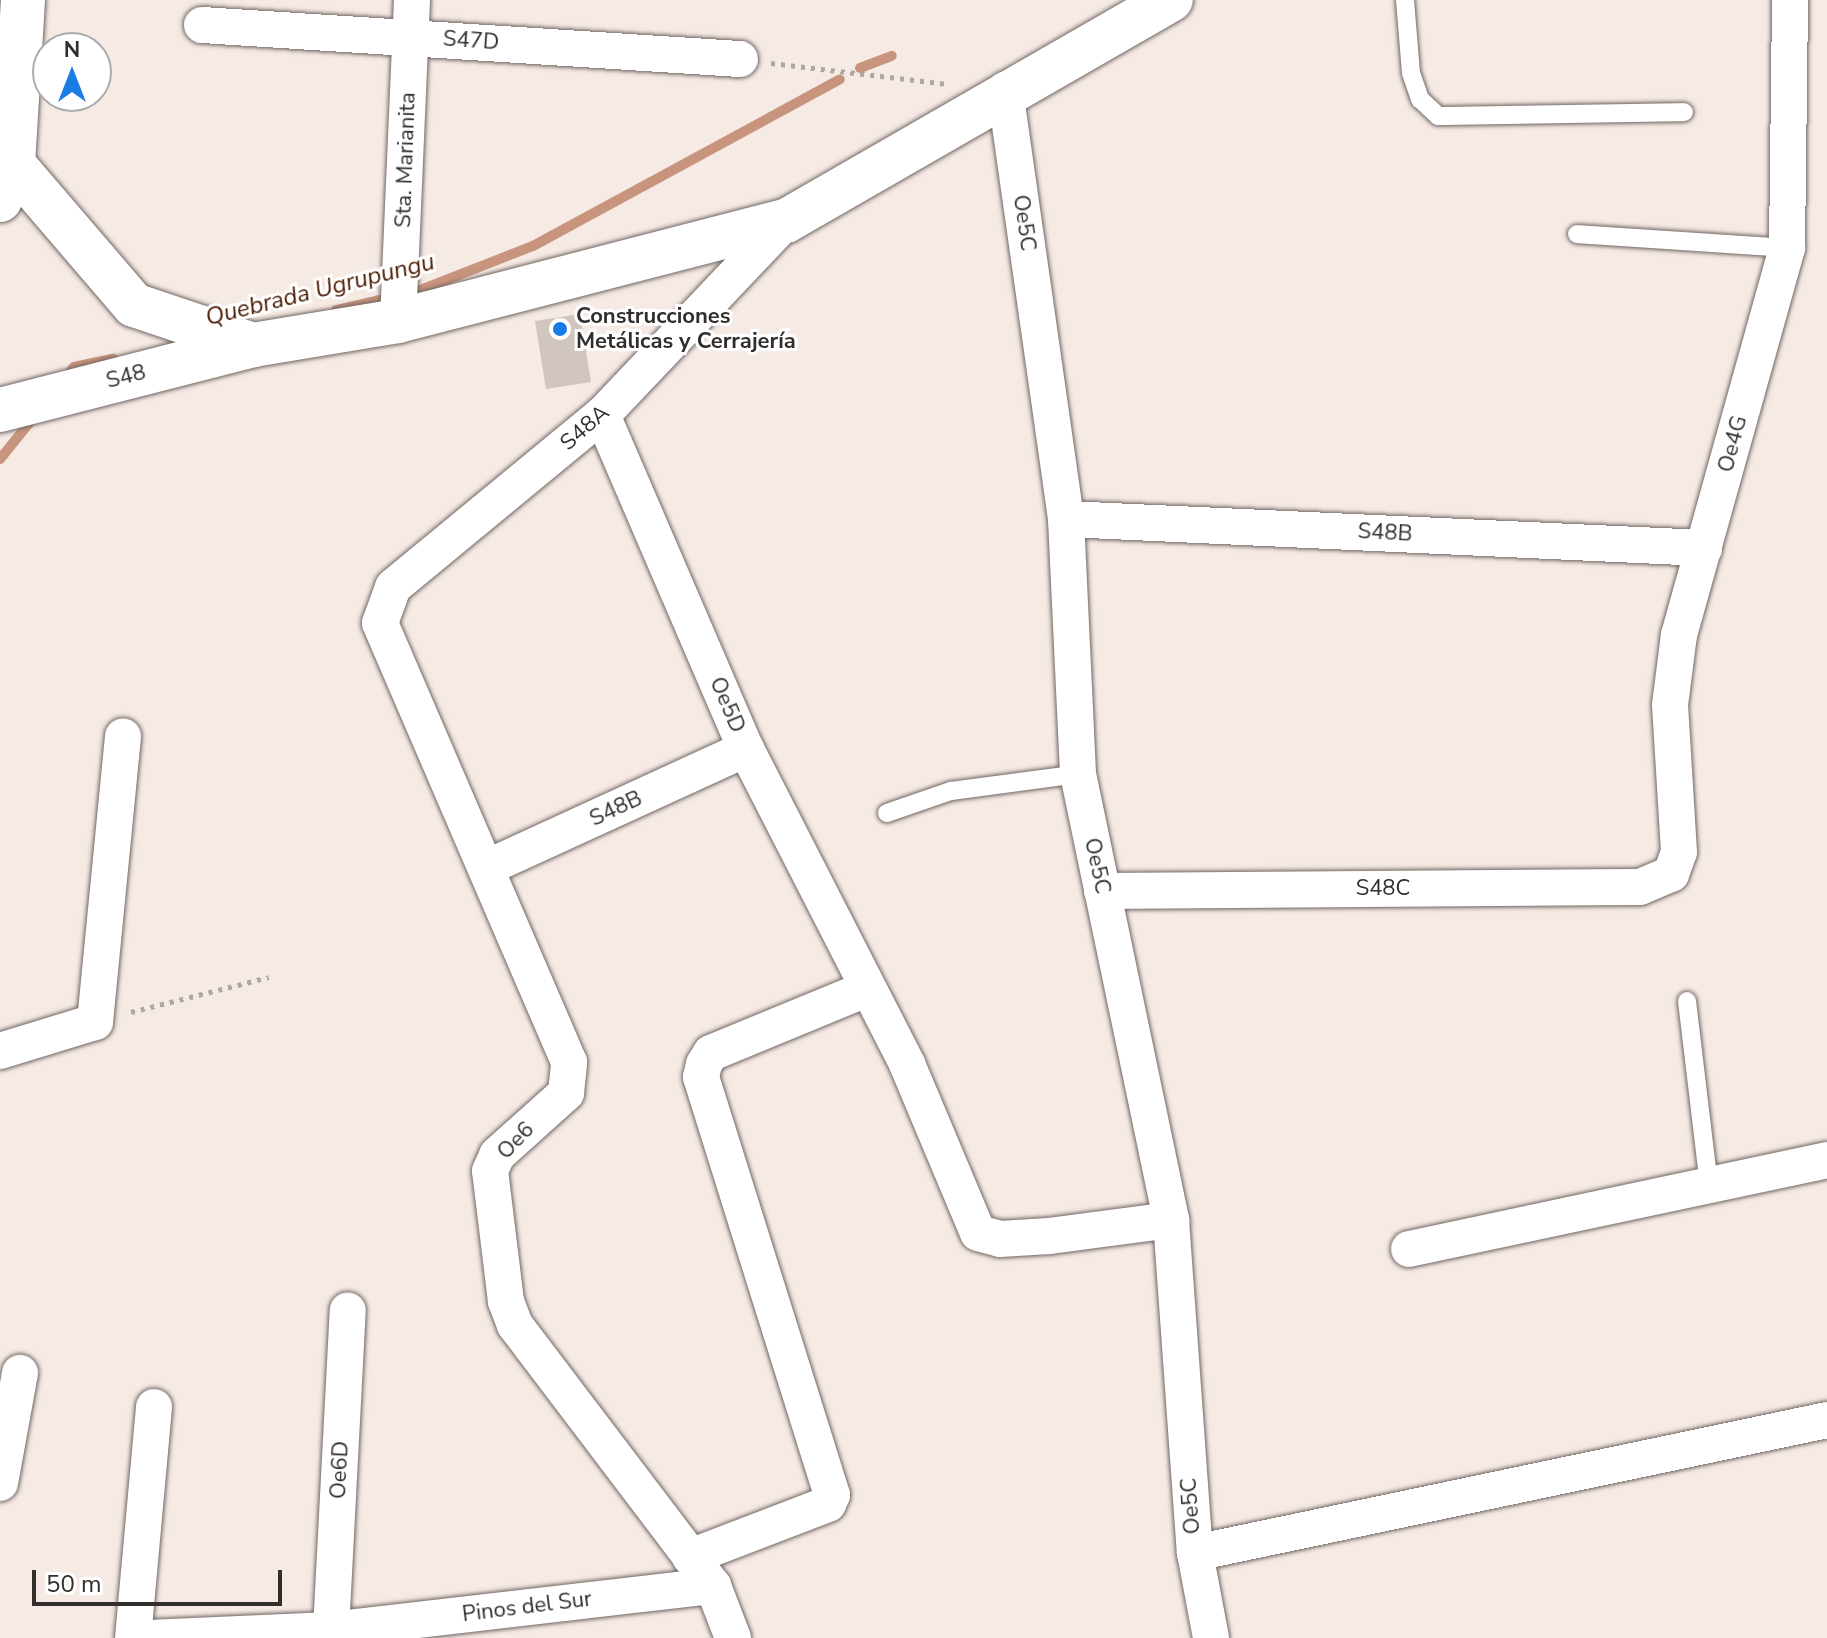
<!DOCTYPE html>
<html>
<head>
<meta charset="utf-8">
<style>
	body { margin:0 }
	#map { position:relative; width:1827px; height:1638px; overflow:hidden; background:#f6eae5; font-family:"Nunito Sans",sans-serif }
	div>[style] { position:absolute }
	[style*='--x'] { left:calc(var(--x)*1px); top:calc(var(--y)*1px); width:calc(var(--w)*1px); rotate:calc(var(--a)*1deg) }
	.stream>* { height:10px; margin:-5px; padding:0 5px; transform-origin:5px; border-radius:5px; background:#c8947d }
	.building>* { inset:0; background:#d1c5c0 }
	.path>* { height:5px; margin-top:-2.5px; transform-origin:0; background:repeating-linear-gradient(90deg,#b0a7a3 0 4px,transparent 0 10px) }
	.roads { filter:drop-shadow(0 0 2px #716662) drop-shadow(0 0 2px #716662) }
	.lane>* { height:18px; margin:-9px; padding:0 9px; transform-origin:9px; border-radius:9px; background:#fff }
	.street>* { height:36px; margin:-18px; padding:0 18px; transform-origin:18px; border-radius:18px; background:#fff }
	.secondary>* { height:44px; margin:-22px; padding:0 22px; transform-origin:22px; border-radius:22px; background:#fff }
	.dots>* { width:22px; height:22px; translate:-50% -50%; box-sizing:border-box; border:4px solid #fff; border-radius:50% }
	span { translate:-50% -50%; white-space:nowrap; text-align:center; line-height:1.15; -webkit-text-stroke:6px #fff; paint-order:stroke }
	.street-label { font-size:22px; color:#322e2c }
	.poi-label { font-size:22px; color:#322e2c; font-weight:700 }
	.left { translate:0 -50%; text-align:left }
	.water-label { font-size:24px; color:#4c1c03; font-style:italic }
	.north { position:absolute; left:32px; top:32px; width:80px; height:80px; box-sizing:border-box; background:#fff; border:2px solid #adabab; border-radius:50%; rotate:0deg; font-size:22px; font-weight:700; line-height:32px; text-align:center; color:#322e2c }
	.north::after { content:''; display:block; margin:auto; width:28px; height:36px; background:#1a7de6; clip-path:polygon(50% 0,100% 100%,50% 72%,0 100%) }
	.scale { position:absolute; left:32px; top:1570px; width:250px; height:36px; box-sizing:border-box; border:4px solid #322e2c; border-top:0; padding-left:10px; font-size:24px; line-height:28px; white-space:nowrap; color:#322e2c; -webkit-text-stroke:6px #fff; paint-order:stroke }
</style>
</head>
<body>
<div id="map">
	<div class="stream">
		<i style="--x:860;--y:68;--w:34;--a:-21"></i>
		<i style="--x:336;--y:310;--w:84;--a:-13"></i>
		<i style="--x:418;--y:291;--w:123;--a:-21.4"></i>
		<i style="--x:533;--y:246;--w:349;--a:-28.5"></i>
		<i style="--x:66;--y:377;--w:13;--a:-51"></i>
		<i style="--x:74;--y:367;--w:40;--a:-12"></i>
		<i style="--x:0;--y:459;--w:54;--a:-51"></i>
	</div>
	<div class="building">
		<i style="clip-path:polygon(580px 314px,591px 382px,546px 389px,535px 321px)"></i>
	</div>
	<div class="path">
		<i style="--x:771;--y:63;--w:178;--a:6.8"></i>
		<i style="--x:131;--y:1012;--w:142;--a:-14.2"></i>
	</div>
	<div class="roads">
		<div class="lane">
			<i style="--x:1405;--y:0;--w:73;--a:85.3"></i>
			<i style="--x:1411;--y:73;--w:28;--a:71"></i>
			<i style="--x:1420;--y:99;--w:25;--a:43"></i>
			<i style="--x:1438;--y:116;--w:246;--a:-0.9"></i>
			<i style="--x:1577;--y:234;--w:210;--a:3.8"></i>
			<i style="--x:887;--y:813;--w:68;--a:-19"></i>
			<i style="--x:951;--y:791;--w:128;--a:-7.6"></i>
			<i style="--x:1687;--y:1001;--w:185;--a:83.2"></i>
		</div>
		<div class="street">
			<i style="--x:202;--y:25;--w:539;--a:3.62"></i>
			<i style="--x:1005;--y:90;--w:433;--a:81.9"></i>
			<i style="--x:1066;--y:519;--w:255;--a:87.3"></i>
			<i style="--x:1078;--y:774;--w:456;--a:78.2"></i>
			<i style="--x:1171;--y:1220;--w:334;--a:85.9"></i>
			<i style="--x:1195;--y:1553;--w:86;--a:79.3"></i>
			<i style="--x:398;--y:321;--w:321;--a:-87.5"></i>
			<i style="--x:602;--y:415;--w:364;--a:66.7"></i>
			<i style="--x:746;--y:749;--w:354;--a:62.9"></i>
			<i style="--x:907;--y:1064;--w:183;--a:67.2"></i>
			<i style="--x:978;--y:1233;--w:23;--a:15"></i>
			<i style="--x:1000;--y:1239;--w:49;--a:-3.5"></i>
			<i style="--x:1049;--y:1236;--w:123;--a:-7.5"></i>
			<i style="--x:1066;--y:519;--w:639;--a:2.6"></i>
			<i style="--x:486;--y:868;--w:286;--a:-24.6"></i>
			<i style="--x:1102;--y:891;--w:538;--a:-0.43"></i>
			<i style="--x:1640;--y:887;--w:34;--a:-23"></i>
			<i style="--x:1671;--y:874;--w:23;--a:-70"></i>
			<i style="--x:1679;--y:852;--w:147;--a:-93.5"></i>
			<i style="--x:1670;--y:705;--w:71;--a:-82.7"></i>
			<i style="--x:1679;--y:635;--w:402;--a:-74.4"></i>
			<i style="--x:1787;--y:248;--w:248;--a:-89.3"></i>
			<i style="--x:0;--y:1051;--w:99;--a:-17"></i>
			<i style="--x:95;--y:1022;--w:287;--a:-84.4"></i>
			<i style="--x:1409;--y:1249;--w:427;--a:-12"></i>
			<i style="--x:0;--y:1483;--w:112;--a:-79.7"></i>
			<i style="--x:1195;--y:1553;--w:646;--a:-11.88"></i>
			<i style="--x:690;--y:1557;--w:148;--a:-21"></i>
			<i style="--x:828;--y:1504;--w:10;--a:-66"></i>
			<i style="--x:832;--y:1495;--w:438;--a:-107.4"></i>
			<i style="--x:701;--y:1077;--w:13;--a:-77"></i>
			<i style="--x:704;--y:1064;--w:13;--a:-58"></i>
			<i style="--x:711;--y:1053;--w:165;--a:-22.4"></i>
			<i style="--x:331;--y:1630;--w:320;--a:-87"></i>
			<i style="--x:133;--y:1638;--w:232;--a:-84.8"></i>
			<i style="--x:148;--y:1638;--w:183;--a:-2.5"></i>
			<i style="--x:331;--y:1630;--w:385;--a:-6.6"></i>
			<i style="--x:733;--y:1638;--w:56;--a:-111"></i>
			<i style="--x:713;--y:1586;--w:328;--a:-127.2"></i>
			<i style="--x:515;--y:1325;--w:26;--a:-111"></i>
			<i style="--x:506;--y:1301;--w:131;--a:-97"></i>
			<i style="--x:490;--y:1171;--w:17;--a:-66"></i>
			<i style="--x:497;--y:1155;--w:93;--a:-41.9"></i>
			<i style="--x:566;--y:1093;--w:31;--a:-84"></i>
			<i style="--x:569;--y:1062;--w:478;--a:-113.3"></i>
			<i style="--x:380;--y:623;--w:38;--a:-70"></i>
			<i style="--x:393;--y:587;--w:271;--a:-39.5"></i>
			<i style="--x:602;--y:415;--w:267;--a:-46.5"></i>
		</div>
		<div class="secondary">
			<i style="--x:13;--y:164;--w:186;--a:49.4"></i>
			<i style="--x:134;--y:305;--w:126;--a:18.6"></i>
			<i style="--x:0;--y:200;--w:38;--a:-70"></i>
			<i style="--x:13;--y:164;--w:164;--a:-86.5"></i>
			<i style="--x:0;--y:410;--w:261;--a:-14.4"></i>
			<i style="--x:253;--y:345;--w:147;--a:-9.4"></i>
			<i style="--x:398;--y:321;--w:401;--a:-14.5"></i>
			<i style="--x:786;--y:221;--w:444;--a:-29.9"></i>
		</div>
	</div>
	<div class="dots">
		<i style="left:560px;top:329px;background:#1a7de6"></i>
	</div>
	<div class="street-label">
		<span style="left:471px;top:41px;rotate:4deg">S47D</span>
		<span style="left:406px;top:160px;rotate:-88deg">Sta. Marianita</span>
		<span style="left:1024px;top:223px;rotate:82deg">Oe5C</span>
		<span style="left:126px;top:377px;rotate:-14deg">S48</span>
		<span style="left:585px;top:428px;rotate:-41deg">S48A</span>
		<span style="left:1733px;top:444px;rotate:-75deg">Oe4G</span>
		<span style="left:1385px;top:533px;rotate:3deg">S48B</span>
		<span style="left:727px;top:705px;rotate:67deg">Oe5D</span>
		<span style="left:616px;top:809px;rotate:-25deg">S48B</span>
		<span style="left:1097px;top:866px;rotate:78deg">Oe5C</span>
		<span style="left:1383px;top:889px">S48C</span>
		<span style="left:516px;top:1141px;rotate:-46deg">Oe6</span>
		<span style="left:340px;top:1470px;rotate:-87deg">Oe6D</span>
		<span style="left:1191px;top:1506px;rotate:-94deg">Oe5C</span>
		<span style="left:527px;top:1607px;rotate:-7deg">Pinos del Sur</span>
	</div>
	<div class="poi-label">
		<span class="left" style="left:576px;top:329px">Construcciones<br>Metálicas y Cerrajería</span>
	</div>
	<div class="water-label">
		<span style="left:320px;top:290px;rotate:-14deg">Quebrada Ugrupungu</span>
	</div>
	<div class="north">N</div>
	<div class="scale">50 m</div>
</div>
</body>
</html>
